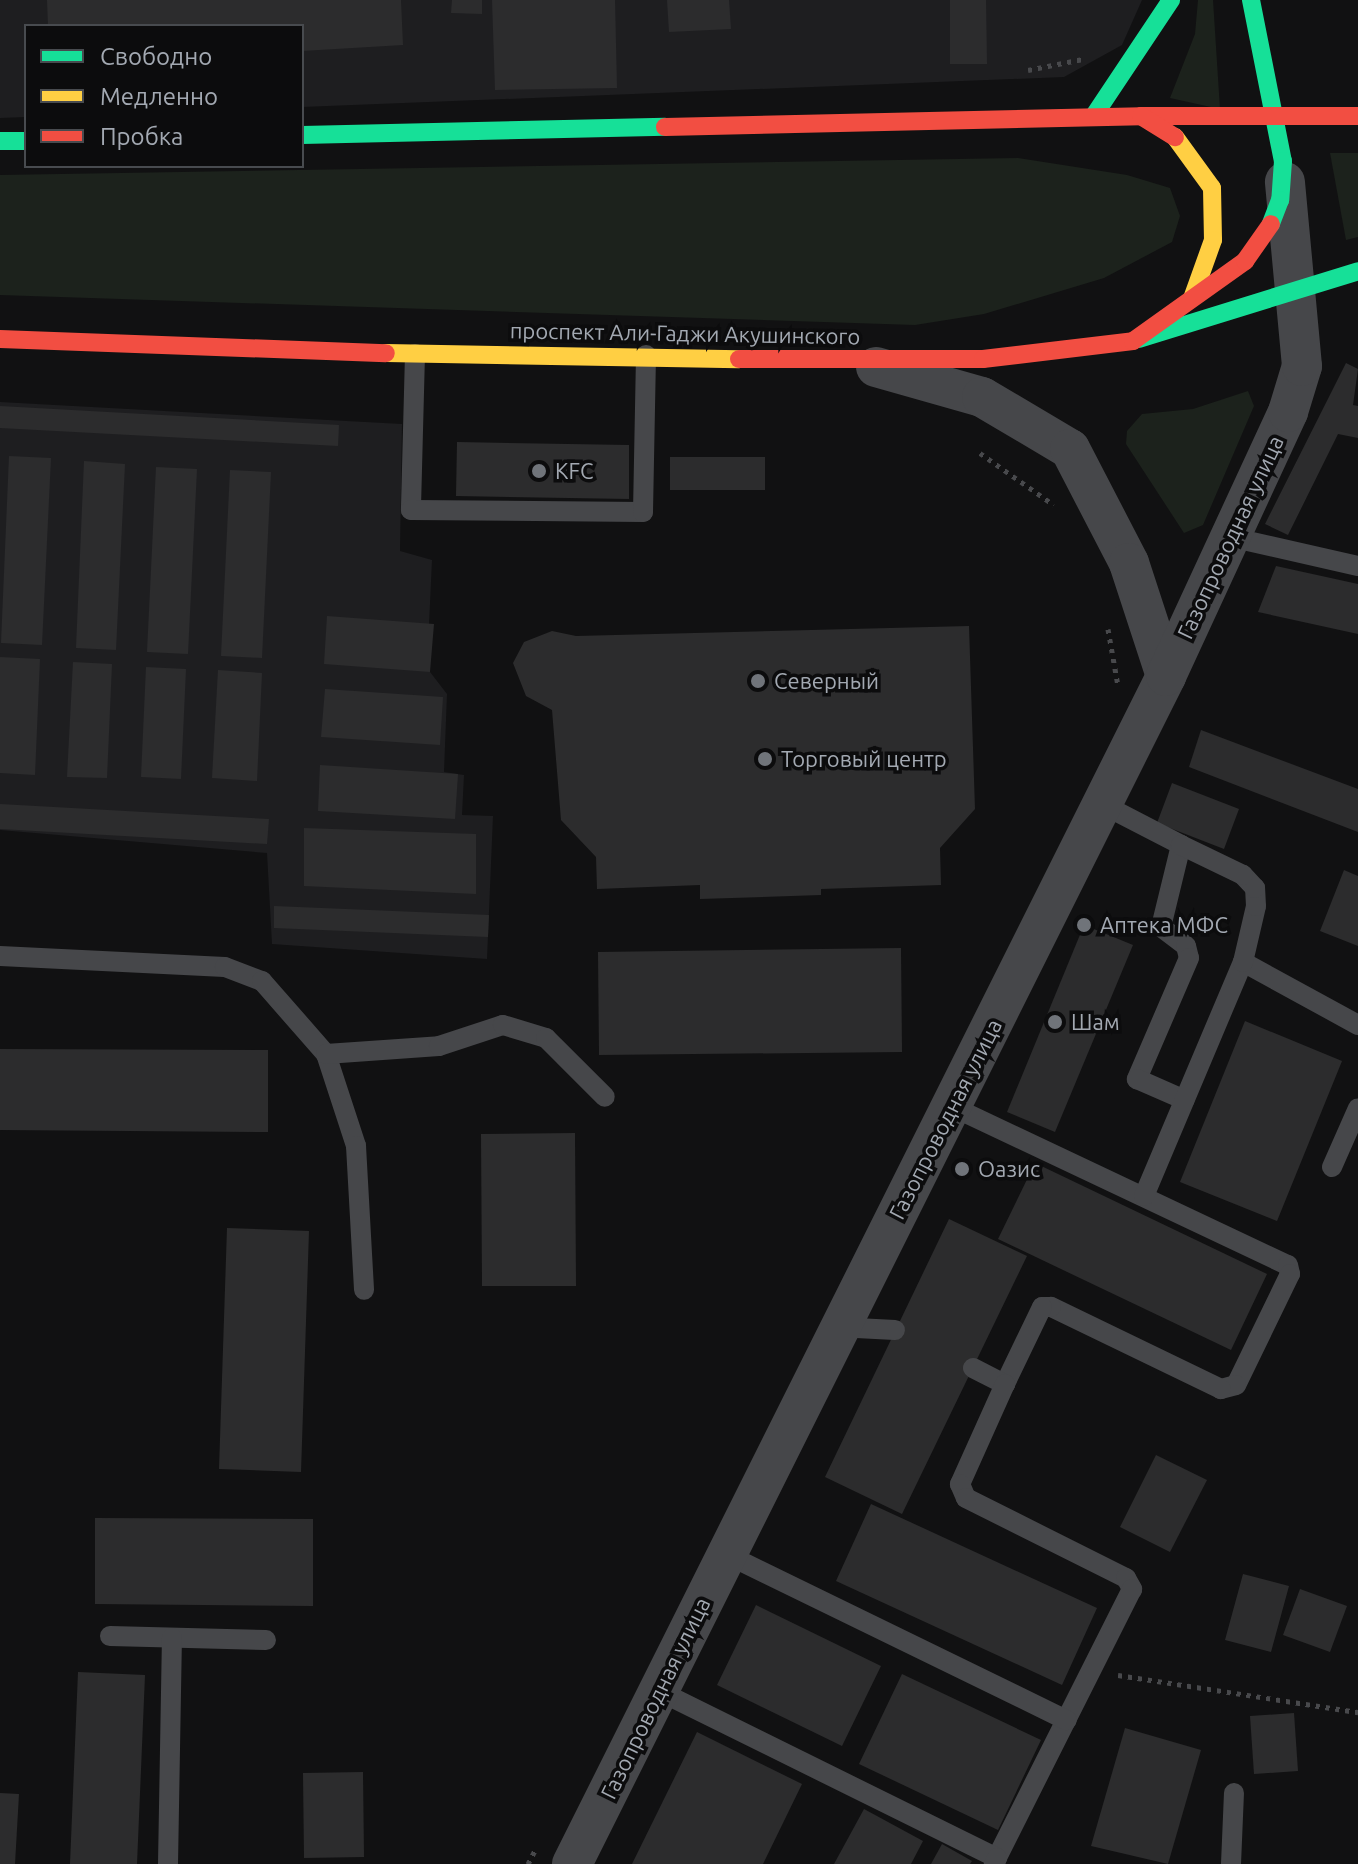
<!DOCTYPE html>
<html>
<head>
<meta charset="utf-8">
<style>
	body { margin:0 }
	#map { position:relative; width:1358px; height:1864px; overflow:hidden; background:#111112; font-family:Ubuntu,sans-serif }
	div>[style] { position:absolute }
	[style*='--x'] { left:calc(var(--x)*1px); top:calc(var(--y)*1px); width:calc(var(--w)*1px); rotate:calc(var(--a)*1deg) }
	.built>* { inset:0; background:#1e1e20 }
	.green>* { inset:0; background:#1c221c }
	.building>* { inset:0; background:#2c2c2d }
	.path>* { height:5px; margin-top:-2.5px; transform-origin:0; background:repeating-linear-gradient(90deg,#48494c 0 4px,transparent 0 10px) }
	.lane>* { height:20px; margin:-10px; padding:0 10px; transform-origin:10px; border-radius:10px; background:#46474a }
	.street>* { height:40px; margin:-20px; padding:0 20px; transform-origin:20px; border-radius:20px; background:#46474a }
	.fast>* { height:18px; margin:-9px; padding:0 9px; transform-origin:9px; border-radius:9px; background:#16e098 }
	.slow>* { height:18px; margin:-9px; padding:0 9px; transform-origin:9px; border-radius:9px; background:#ffcf43 }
	.jam>* { height:18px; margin:-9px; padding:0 9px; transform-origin:9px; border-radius:9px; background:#f24e42 }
	.dots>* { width:22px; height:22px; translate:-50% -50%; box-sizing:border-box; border:4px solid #0c0c0d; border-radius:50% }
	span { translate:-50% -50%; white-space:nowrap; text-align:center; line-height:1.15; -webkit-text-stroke:7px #0c0c0d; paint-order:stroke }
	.street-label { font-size:22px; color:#a3a9b2 }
	.poi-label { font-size:22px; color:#a3a9b2 }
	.left { translate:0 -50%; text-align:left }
	.legend { position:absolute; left:24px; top:24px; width:280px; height:144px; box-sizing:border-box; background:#0c0c0d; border:2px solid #484b4f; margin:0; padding:10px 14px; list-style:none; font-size:24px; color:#a3a9b2 }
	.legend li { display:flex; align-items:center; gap:16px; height:40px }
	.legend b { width:40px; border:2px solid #484b4f }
</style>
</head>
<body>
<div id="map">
	<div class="built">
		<i style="clip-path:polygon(0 0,1142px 0,1122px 45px,1064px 77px,302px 107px,302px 26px,26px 26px,26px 117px,0 118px)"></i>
		<i style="clip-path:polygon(0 402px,402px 424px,400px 551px,432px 560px,427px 668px,447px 694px,444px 772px,464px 775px,462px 815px,493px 816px,487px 959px,272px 944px,267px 853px,0 830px)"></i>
	</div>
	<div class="green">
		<i style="clip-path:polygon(1198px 0,1213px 0,1220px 109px,1170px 98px,1195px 34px)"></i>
		<i style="clip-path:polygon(1330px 153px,1358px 153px,1358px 237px,1346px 240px)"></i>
		<i style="clip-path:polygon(1018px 158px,1127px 175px,1170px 188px,1180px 216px,1172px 242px,1104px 278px,984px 314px,915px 325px,0 295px,0 175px)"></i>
		<i style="clip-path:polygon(1248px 391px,1254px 406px,1203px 525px,1184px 533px,1126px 444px,1127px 431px,1142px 414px,1193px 409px)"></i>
	</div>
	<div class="building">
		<i style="clip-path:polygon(47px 0,401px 0,403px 45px,302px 51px,302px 26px,48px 26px)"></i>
		<i style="clip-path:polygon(452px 0,482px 0,482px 14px,451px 13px)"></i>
		<i style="clip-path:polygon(492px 0,615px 0,617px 88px,495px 90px)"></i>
		<i style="clip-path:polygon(667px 0,729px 0,731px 29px,669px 32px)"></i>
		<i style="clip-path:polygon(950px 0,986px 0,987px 64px,950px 64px)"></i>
		<i style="clip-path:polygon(1346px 363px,1358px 369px,1353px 405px,1358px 406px,1358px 438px,1338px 434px,1288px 535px,1265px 524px)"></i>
		<i style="clip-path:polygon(0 406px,339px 425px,338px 446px,0 428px)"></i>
		<i style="clip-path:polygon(457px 442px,629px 445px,629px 499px,456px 496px)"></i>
		<i style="clip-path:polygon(9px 456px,51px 458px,42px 645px,1px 643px)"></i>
		<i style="clip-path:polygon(670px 457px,765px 457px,765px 490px,670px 490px)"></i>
		<i style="clip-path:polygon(84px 461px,125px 464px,116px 650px,76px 648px)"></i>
		<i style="clip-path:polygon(156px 467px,197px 469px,188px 654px,147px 652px)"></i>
		<i style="clip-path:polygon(230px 470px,271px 472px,262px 658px,221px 656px)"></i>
		<i style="clip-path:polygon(1276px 566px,1358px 584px,1358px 634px,1258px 612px)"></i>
		<i style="clip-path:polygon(327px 616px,434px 624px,430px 672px,324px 664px)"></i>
		<i style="clip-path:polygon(969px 626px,975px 809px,940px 848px,941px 885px,821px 889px,821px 895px,700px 899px,700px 885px,597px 889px,596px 857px,561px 820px,552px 710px,526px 696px,513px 663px,524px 642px,552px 631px,576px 636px)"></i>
		<i style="clip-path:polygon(0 657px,40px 659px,35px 775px,0 773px)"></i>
		<i style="clip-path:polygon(73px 662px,112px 664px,107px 778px,67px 777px)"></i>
		<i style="clip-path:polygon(146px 667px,186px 669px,181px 779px,141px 777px)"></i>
		<i style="clip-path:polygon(218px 670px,262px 673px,257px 781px,212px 778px)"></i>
		<i style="clip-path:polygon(325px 689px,443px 697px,440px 745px,321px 737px)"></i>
		<i style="clip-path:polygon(1201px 730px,1358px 789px,1358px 832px,1189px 767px)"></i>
		<i style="clip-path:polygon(320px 765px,458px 774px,455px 819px,318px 811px)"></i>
		<i style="clip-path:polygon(1172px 783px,1239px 809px,1224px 849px,1157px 823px)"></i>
		<i style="clip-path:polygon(0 804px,269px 819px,267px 844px,0 829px)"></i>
		<i style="clip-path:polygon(304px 828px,476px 834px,476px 894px,304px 886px)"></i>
		<i style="clip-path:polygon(1344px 870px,1358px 876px,1358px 946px,1320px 931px)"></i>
		<i style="clip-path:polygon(274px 906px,489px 915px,488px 937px,274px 928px)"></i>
		<i style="clip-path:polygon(1084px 925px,1133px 945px,1055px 1132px,1007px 1112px)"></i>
		<i style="clip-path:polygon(901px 948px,902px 1052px,599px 1055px,598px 952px)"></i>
		<i style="clip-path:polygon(1245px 1021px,1342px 1061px,1277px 1221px,1180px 1182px)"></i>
		<i style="clip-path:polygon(0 1049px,268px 1050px,268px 1132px,0 1130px)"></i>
		<i style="clip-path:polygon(575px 1133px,576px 1286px,482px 1286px,481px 1134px)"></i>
		<i style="clip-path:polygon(1035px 1163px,1267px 1274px,1231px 1350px,998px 1239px)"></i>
		<i style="clip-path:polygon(949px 1219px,1027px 1256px,902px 1514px,825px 1477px)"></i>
		<i style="clip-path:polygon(227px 1228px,309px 1231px,301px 1472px,219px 1469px)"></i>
		<i style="clip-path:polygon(1156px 1455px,1207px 1480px,1170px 1552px,1120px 1527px)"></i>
		<i style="clip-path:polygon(871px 1504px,1097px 1608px,1062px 1685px,836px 1581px)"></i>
		<i style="clip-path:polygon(95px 1518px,313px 1519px,313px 1606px,95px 1604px)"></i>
		<i style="clip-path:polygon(1243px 1574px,1289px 1586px,1271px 1652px,1225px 1640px)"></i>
		<i style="clip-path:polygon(1300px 1589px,1347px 1606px,1330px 1652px,1283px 1635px)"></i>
		<i style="clip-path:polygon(756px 1605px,881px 1666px,842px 1746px,717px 1685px)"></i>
		<i style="clip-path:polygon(78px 1672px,145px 1675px,137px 1864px,70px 1864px)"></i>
		<i style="clip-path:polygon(902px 1674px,1041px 1740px,998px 1830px,859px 1764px)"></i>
		<i style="clip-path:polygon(1294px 1713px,1298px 1771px,1254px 1774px,1250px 1716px)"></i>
		<i style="clip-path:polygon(1125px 1728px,1201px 1750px,1168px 1864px,1091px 1846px)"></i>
		<i style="clip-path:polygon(697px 1732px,802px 1784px,763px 1864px,632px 1864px)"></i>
		<i style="clip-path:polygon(363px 1772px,364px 1857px,304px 1858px,303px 1773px)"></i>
		<i style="clip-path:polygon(0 1793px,19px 1794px,15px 1864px,0 1864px)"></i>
		<i style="clip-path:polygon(864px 1809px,923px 1841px,911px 1864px,834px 1864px)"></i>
		<i style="clip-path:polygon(942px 1844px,972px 1861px,970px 1864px,931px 1864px)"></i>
	</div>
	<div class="path">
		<i style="--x:1028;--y:70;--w:56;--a:-11.3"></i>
		<i style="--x:980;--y:453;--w:90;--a:35.1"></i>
		<i style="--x:1108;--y:629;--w:58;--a:80"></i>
		<i style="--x:1118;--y:1675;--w:243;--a:8.8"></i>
		<i style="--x:528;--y:1864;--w:16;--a:-63"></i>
	</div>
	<div class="lane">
		<i style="--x:415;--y:354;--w:156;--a:91.5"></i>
		<i style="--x:411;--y:510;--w:232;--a:0.5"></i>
		<i style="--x:643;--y:512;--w:157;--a:-88.9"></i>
		<i style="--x:1230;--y:537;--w:131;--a:12.8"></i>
		<i style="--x:1102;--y:804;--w:89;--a:27.4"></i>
		<i style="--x:1181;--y:845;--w:84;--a:103.7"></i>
		<i style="--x:1161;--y:927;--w:31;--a:37"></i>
		<i style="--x:1186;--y:946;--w:12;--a:76"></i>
		<i style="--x:1189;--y:958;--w:132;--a:113.3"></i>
		<i style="--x:1137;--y:1079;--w:52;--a:23.6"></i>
		<i style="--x:0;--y:956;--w:225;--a:2.8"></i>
		<i style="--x:225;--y:967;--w:40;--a:21"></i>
		<i style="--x:262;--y:981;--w:97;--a:48.8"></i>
		<i style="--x:326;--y:1054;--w:97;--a:71.9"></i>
		<i style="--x:356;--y:1146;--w:144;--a:86.8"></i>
		<i style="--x:1243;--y:962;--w:131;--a:28.7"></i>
		<i style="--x:326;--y:1054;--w:113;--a:-4"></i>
		<i style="--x:439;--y:1046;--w:67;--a:-18.2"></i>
		<i style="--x:503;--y:1025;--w:45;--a:16.8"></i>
		<i style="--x:546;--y:1038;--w:83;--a:45"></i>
		<i style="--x:953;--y:1107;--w:370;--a:25.3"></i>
		<i style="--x:1288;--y:1265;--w:9;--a:77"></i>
		<i style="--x:1290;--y:1274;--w:123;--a:115.9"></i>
		<i style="--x:1236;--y:1385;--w:16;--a:165"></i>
		<i style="--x:1221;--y:1389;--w:189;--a:-154.2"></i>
		<i style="--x:1051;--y:1307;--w:9;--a:180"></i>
		<i style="--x:1042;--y:1307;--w:85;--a:115.7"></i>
		<i style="--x:1332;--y:1167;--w:64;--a:-66.2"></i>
		<i style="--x:1144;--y:1196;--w:254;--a:-67.1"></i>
		<i style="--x:1243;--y:962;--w:57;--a:-76.9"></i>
		<i style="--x:1256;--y:906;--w:18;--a:-93"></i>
		<i style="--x:1255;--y:888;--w:18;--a:-133"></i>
		<i style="--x:1243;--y:875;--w:69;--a:-154.2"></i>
		<i style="--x:837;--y:1327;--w:58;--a:3"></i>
		<i style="--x:973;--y:1368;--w:36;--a:27"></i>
		<i style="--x:1005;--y:1384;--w:110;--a:114.2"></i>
		<i style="--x:960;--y:1484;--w:15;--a:67"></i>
		<i style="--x:966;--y:1498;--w:179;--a:26.6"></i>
		<i style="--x:1126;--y:1578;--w:13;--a:61"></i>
		<i style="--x:1132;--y:1589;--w:301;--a:116.7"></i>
		<i style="--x:726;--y:1554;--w:379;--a:26"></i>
		<i style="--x:110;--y:1636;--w:156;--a:1.5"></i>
		<i style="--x:659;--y:1691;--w:377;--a:26.3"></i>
		<i style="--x:997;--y:1858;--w:7;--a:117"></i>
		<i style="--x:168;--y:1864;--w:226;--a:-89"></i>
		<i style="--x:1231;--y:1864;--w:71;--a:-87.6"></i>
	</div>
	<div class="street">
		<i style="--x:876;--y:367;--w:110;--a:15.8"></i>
		<i style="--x:982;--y:397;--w:102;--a:30.6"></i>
		<i style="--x:1070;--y:449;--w:128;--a:62.6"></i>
		<i style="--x:1129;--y:563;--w:119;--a:71.9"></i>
		<i style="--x:572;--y:1864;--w:1328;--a:-63.43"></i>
		<i style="--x:1166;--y:676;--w:291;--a:-65.2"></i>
		<i style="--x:1288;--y:412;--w:48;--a:-73.1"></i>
		<i style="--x:1302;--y:366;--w:185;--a:-95.3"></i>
	</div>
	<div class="fast">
		<i style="--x:1251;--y:0;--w:164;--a:78.8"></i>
		<i style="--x:1283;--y:161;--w:39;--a:94"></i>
		<i style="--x:1280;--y:200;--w:26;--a:111"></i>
		<i style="--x:1095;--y:114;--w:137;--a:-56.3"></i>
		<i style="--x:302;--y:135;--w:363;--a:-1.3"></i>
		<i style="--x:0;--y:141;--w:26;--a:0"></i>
		<i style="--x:1139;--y:339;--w:229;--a:-17.2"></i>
	</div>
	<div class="slow">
		<i style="--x:1175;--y:137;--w:63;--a:54"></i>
		<i style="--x:1212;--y:188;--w:52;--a:88.9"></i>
		<i style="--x:1213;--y:240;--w:59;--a:109.7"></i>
		<i style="--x:386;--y:353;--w:353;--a:1"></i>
	</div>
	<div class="jam">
		<i style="--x:1141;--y:116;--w:217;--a:0"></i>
		<i style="--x:665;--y:127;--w:476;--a:-1.3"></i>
		<i style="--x:1141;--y:116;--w:40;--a:32"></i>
		<i style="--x:0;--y:339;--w:386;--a:2.1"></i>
		<i style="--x:739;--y:359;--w:244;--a:0"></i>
		<i style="--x:983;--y:359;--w:151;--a:-6.8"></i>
		<i style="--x:1133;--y:341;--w:138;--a:-35.5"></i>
		<i style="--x:1245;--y:261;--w:45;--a:-54.9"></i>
	</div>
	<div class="dots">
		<i style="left:539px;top:471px;background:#70747a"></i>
		<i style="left:758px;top:681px;background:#70747a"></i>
		<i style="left:765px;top:759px;background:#70747a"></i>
		<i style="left:1084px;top:925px;background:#70747a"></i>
		<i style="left:1055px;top:1022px;background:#70747a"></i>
		<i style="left:962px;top:1169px;background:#70747a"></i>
	</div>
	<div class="street-label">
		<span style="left:685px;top:333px;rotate:1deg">проспект Али-Гаджи Акушинского</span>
		<span style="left:1230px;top:537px;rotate:-65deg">Газопроводная улица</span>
		<span style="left:945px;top:1119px;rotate:-63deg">Газопроводная улица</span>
		<span style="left:655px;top:1698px;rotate:-64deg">Газопроводная улица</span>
	</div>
	<div class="poi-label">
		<span class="left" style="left:555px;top:471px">KFC</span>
		<span class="left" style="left:774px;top:681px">Северный</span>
		<span class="left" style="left:781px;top:759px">Торговый центр</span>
		<span class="left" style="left:1100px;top:925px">Аптека МФС</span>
		<span class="left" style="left:1071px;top:1022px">Шам</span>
		<span class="left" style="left:978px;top:1169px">Оазис</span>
	</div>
	<ul class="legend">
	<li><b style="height:10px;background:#16e098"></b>Свободно</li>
	<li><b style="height:10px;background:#ffcf43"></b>Медленно</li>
	<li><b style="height:10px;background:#f24e42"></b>Пробка</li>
	</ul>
</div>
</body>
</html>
